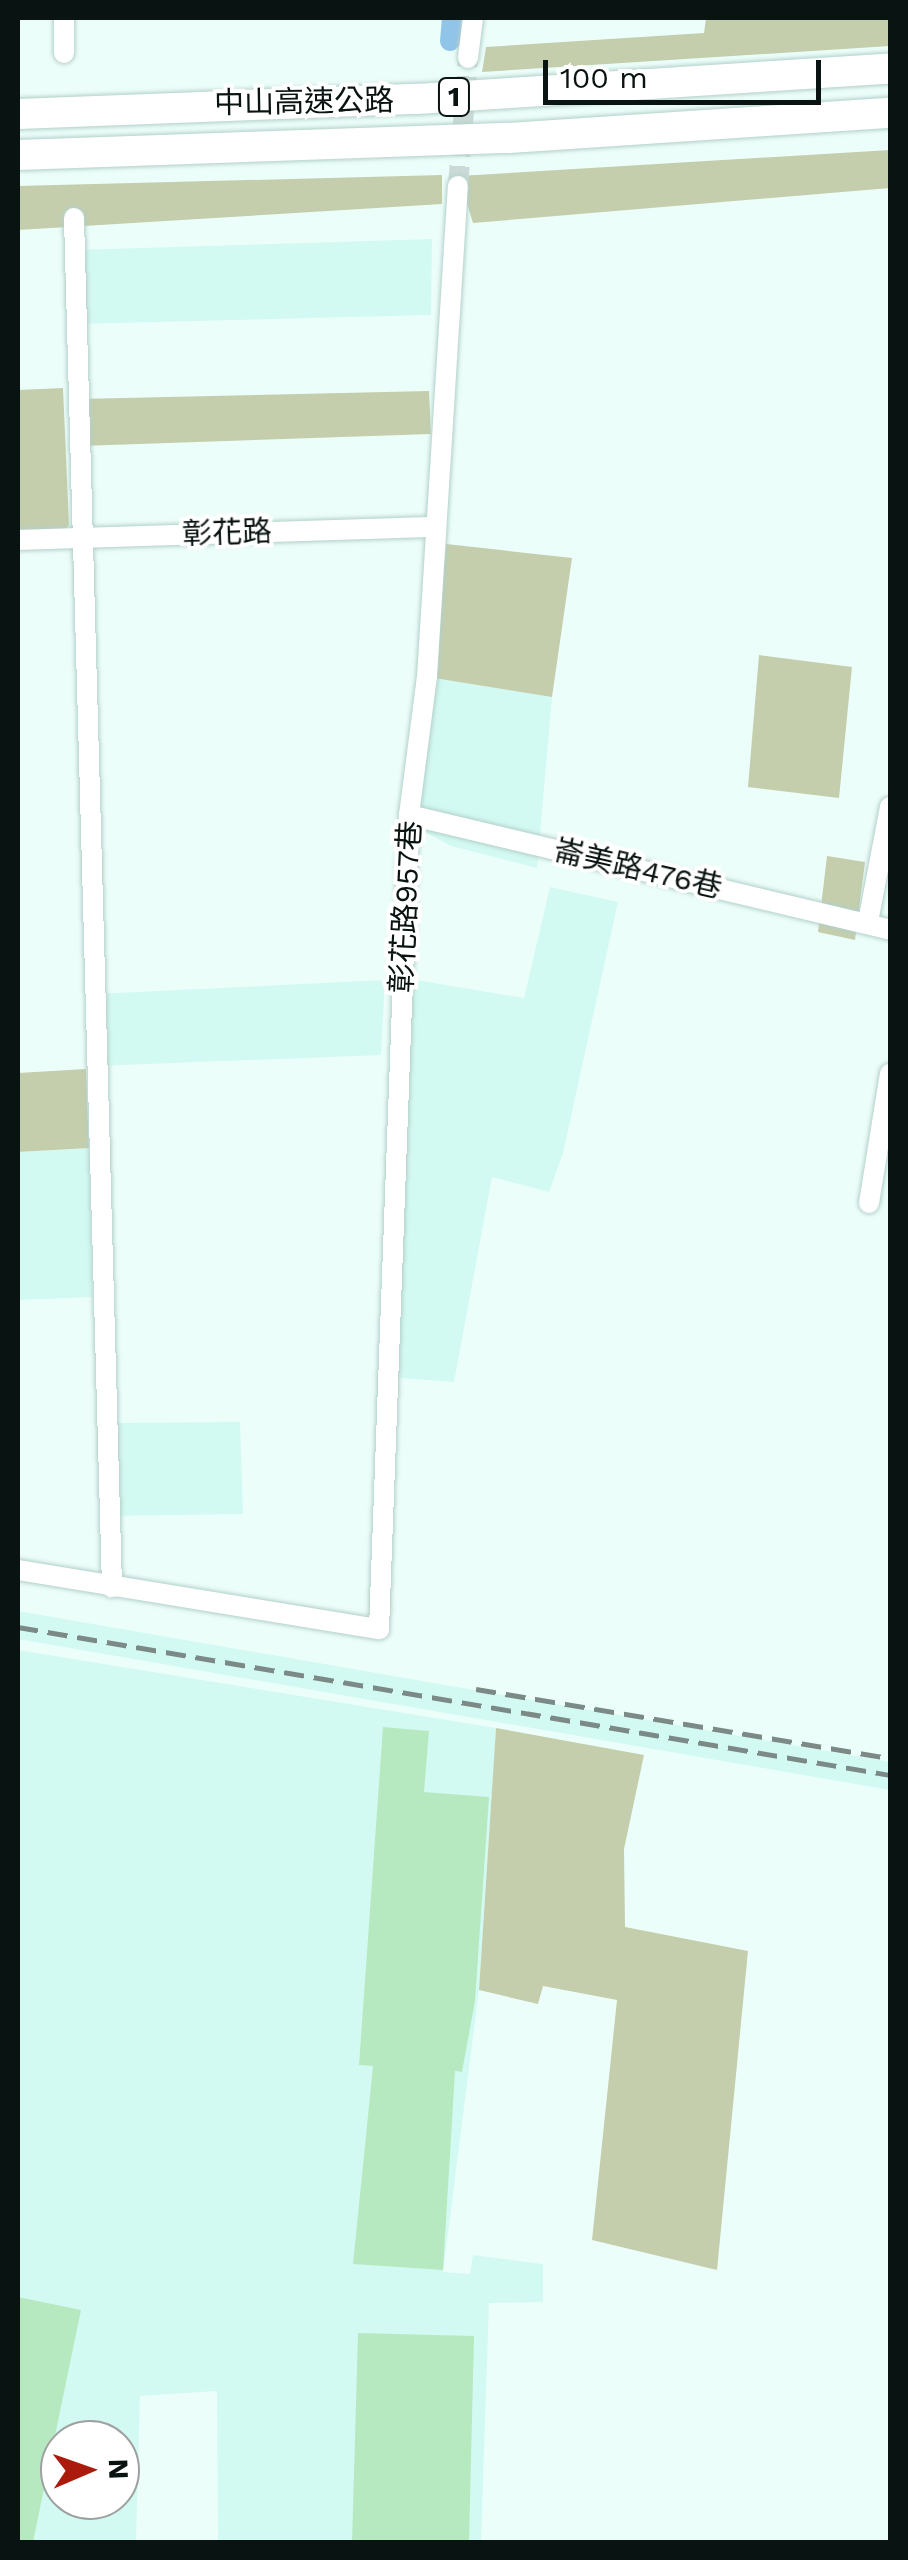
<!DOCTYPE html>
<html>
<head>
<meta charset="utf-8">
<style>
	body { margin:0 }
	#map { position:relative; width:908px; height:2560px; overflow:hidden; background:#ecfefa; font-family:"Work Sans","Noto Sans TC",sans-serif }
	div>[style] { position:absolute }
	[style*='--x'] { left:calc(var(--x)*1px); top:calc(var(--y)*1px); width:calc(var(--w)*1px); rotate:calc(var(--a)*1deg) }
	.built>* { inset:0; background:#d3faf2 }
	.green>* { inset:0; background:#c4ceac }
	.canal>* { height:20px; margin:-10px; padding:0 10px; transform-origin:10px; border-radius:10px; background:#91c4e9 }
	.building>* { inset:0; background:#b7e9c0 }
	.minor-tunnel>* { height:20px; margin-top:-10px; transform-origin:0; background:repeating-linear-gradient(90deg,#cadbd7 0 20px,transparent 0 30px) }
	.roads { filter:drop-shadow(0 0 2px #b3cfc9) drop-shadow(0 0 2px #b3cfc9) }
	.minor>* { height:20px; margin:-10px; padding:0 10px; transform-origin:10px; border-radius:10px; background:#fff }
	.highway>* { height:30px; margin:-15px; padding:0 15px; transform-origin:15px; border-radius:15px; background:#fff }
	.rail>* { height:5px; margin-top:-2.5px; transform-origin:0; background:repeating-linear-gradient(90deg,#7c8a87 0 20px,transparent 0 30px) }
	span { translate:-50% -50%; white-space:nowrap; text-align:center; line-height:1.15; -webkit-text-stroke:8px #fff; paint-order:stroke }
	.shield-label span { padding:2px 8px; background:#fff; border:2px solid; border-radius:8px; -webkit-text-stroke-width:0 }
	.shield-label { font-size:28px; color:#091311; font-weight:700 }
	.street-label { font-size:30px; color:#091311 }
	.frame { position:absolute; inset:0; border:20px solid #091311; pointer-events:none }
	.north { position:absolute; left:40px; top:2420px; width:100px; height:100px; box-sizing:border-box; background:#fff; border:2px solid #9da1a0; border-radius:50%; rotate:88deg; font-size:28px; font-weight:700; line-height:40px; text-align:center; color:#091311 }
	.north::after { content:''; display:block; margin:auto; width:35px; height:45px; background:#ab1b0d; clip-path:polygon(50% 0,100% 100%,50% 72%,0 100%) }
	.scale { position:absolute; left:543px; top:60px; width:278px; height:45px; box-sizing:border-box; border:5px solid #091311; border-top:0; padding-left:12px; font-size:30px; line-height:35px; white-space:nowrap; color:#091311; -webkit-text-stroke:8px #fff; paint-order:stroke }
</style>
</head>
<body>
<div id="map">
	<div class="built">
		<i style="clip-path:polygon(432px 239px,431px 315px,77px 324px,74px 250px)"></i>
		<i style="clip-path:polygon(434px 678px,552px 697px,537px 868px,451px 846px,416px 827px)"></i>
		<i style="clip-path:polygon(550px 887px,618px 902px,563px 1153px,549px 1192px,492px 1177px,454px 1382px,387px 1377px,404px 978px,524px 998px)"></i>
		<i style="clip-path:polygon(385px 980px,381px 1055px,97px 1066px,95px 994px)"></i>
		<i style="clip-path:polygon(89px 1148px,92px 1297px,18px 1300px,18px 1152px)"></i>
		<i style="clip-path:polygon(240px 1422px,243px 1514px,109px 1516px,107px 1423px)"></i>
		<i style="clip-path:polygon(18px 1611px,890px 1762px,890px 1790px,18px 1639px)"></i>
		<i style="clip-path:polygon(evenodd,18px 1650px,496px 1728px,479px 1990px,443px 2272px,470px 2274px,473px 2255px,543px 2264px,543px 2302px,489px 2303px,481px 2542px,218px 2542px,217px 2391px,140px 2396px,136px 2542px,18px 2542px,18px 1650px,60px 2440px,120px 2440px,120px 2500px,60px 2500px,60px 2440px)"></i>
	</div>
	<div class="green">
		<i style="clip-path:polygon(706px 18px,890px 18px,890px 46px,482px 72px,486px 47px,704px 33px)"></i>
		<i style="clip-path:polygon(890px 150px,890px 188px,473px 223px,459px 176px)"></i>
		<i style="clip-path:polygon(442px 175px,442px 204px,18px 230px,18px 186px)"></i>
		<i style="clip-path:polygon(63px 388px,69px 525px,61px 534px,18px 536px,18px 390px)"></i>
		<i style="clip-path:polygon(429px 391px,431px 434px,80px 446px,79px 399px)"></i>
		<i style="clip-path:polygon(446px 544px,572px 558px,552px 697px,434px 678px)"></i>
		<i style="clip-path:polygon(759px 655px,852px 667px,839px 798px,748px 787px)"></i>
		<i style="clip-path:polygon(827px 856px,865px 862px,855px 940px,818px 932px)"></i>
		<i style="clip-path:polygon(86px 1069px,89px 1148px,18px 1152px,18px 1073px)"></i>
		<i style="clip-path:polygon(496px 1728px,644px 1755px,624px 1849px,625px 1927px,748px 1951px,717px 2270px,592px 2240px,617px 2000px,543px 1986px,538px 2004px,479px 1990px)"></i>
	</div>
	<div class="canal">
		<i style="--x:450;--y:41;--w:23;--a:-85"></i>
	</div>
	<div class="building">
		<i style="clip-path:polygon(383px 1727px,429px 1731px,424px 1792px,489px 1797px,475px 2001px,462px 2072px,455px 2071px,443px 2270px,353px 2264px,373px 2066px,359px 2065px)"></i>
		<i style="clip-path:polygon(18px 2297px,81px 2310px,33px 2542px,18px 2542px)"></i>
		<i style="clip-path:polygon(358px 2333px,474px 2336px,469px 2542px,352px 2542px)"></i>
	</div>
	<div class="minor-tunnel">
		<i style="--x:458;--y:186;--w:128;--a:-85.5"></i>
	</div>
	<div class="roads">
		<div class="minor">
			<i style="--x:64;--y:53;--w:35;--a:-90"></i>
			<i style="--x:468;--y:58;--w:40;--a:-82.9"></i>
			<i style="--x:74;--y:218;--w:1370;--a:88.41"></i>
			<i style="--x:18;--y:540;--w:418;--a:-1.8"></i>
			<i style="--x:409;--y:815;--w:495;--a:13.4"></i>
			<i style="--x:868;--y:922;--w:117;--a:-79.2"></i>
			<i style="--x:869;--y:1203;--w:131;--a:-80.8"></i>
			<i style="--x:18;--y:1570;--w:366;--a:9.3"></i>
			<i style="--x:379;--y:1629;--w:815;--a:-87.89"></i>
			<i style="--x:409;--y:815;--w:139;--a:-82.6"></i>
			<i style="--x:427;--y:677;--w:492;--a:-86.4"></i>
		</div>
		<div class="highway">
			<i style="--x:18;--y:114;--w:399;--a:-2.2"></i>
			<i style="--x:417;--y:99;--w:474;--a:-3.7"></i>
			<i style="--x:18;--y:155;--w:491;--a:-2"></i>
			<i style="--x:509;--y:138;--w:382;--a:-3.8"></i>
		</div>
	</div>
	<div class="rail">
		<i style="--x:18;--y:1627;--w:884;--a:9.63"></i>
		<i style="--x:476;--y:1689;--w:420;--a:9.5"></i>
	</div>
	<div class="shield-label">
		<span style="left:454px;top:97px">1</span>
	</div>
	<div class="street-label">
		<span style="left:304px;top:102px;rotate:-1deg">中山高速公路</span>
		<span style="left:227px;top:533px;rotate:-2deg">彰花路</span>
		<span style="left:638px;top:869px;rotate:13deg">崙美路476巷</span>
		<span style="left:406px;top:907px;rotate:-87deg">彰花路957巷</span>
	</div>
	<div class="frame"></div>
	<div class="north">N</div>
	<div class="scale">100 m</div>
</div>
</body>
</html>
